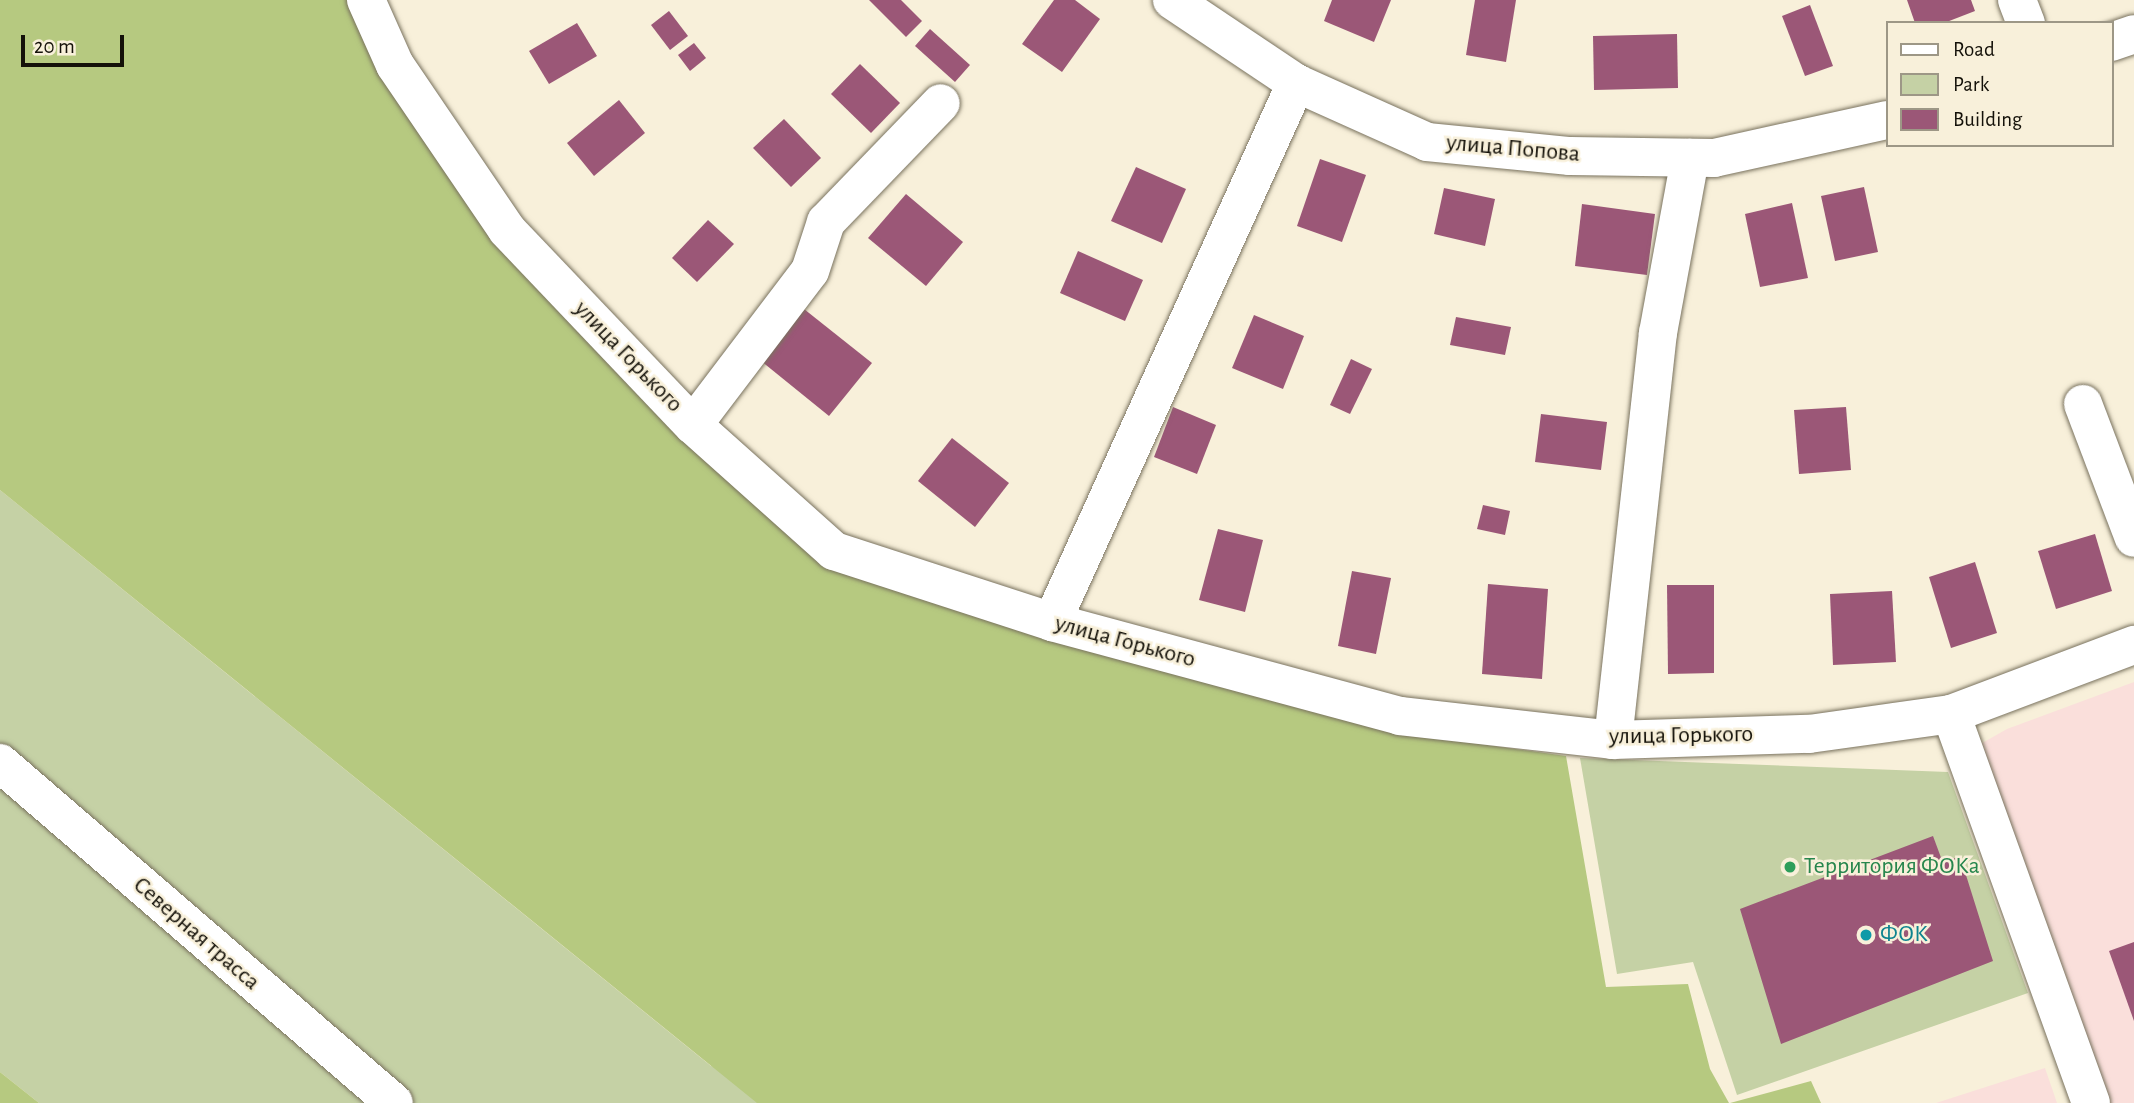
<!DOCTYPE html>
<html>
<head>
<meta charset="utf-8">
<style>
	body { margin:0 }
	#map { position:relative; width:2134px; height:1103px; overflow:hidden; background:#f8f0da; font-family:"Alegreya Sans",sans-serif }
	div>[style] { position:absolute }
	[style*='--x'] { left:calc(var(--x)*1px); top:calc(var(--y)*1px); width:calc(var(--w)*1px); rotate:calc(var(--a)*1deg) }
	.education>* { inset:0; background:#fadfdb }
	.green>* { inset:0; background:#c5d1a5 }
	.forest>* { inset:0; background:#b6c980 }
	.building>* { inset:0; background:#9b5777 }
	.roads { filter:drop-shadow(0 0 2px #79725e) drop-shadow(0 0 2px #79725e) }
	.minor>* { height:38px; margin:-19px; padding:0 19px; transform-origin:19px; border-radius:19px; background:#fff }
	.dots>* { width:19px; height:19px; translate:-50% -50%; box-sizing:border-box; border:4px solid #f8f0da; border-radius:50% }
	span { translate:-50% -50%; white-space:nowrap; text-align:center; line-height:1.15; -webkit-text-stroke:5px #f8f0da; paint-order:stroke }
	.street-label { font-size:24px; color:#141109 }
	.leisure-label { font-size:24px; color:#27864d }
	.left { translate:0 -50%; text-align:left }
	.culture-label { font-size:24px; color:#0d838f }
	.legend { position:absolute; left:1886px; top:21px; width:228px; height:126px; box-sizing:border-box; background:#f8f0da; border:2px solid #9d9786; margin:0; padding:9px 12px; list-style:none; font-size:21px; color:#141109 }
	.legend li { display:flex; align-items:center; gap:14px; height:35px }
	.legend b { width:35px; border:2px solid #9d9786 }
	.scale { position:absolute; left:21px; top:35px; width:103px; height:32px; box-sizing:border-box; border:4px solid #141109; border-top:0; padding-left:9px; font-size:21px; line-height:24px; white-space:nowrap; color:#141109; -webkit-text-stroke:5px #f8f0da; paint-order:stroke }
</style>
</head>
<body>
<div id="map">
	<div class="education">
		<i style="clip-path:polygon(2134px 682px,2134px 1103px,2102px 1103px,1977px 746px,2007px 729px)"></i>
		<i style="clip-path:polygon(2045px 1068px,2057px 1103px,1935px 1103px,1936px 1103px)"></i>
	</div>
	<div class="green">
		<i style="clip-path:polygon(0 490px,711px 1066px,881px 1103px,39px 1103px,0 1072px)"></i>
		<i style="clip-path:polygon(1580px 758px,1948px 772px,2028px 993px,1737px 1095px,1693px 962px,1617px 974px)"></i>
	</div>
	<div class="forest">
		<i style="clip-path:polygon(0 0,362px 0,396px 76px,830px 569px,1395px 732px,1566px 756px,1606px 987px,1688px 984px,1710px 1069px,1729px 1103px,757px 1103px,0 490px)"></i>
		<i style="clip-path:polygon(0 1072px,39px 1103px,0 1103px)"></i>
		<i style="clip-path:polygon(1811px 1081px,1821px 1103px,1730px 1103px)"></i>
	</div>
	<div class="building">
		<i style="clip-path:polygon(869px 0,901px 0,922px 21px,906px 37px)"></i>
		<i style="clip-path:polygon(1054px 0,1075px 0,1100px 19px,1062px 72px,1022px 44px)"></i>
		<i style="clip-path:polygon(1332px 0,1391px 0,1374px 42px,1324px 21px)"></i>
		<i style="clip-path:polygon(1475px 0,1516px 0,1506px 62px,1466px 55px)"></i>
		<i style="clip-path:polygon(1907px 0,1971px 0,1975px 11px,1944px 23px,1915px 23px)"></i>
		<i style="clip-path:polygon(1810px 5px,1833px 66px,1805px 76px,1782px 16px)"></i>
		<i style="clip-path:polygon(669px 11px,688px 36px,670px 50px,651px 25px)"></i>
		<i style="clip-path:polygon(577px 23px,597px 56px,549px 84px,529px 51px)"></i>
		<i style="clip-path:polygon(930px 29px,970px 65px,955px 82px,915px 46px)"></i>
		<i style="clip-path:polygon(1677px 34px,1678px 88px,1594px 90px,1593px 36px)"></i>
		<i style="clip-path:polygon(694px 43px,706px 58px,690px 71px,678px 55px)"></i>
		<i style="clip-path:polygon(860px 64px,900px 103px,871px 133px,831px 94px)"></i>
		<i style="clip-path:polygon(619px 100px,645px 133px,594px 176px,567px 143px)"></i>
		<i style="clip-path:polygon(784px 119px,821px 158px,791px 187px,753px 148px)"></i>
		<i style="clip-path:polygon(1320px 159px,1366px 175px,1342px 242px,1297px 226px)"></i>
		<i style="clip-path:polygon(1136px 167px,1186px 189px,1162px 243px,1111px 221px)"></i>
		<i style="clip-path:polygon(1864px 187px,1878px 252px,1835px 261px,1821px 196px)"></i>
		<i style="clip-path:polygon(1444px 188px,1495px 199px,1485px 246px,1434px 234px)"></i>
		<i style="clip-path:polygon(906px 194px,963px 242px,926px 286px,868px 238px)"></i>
		<i style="clip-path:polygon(1792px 203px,1808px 278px,1760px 287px,1745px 214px)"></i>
		<i style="clip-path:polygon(1582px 204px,1655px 214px,1647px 275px,1575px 266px)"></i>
		<i style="clip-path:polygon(708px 220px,734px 244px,697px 282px,672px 258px)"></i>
		<i style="clip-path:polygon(1078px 251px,1143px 280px,1125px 321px,1060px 293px)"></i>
		<i style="clip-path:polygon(804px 309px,872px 363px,829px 416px,761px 361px)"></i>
		<i style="clip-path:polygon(1254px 315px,1304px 336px,1283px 389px,1232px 368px)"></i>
		<i style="clip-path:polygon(1456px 317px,1511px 327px,1505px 355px,1450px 345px)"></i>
		<i style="clip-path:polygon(1351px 359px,1372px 369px,1350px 414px,1330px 405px)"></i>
		<i style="clip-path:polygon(1173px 407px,1216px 425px,1197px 474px,1154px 457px)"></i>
		<i style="clip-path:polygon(1846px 407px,1851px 470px,1799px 474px,1794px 410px)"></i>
		<i style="clip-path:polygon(1541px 414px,1607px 422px,1601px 470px,1535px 462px)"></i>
		<i style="clip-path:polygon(952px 438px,1009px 483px,975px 527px,918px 481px)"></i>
		<i style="clip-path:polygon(1483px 505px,1510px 511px,1505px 535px,1477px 529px)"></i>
		<i style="clip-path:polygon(1218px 529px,1263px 540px,1245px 612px,1199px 600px)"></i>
		<i style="clip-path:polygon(2095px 534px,2112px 591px,2056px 609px,2038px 551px)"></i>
		<i style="clip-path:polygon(1975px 562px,1997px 633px,1951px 648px,1929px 577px)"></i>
		<i style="clip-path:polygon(1352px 571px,1391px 578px,1376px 654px,1338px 646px)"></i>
		<i style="clip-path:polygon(1488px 584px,1548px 589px,1542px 679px,1482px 674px)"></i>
		<i style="clip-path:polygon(1667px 585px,1714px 585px,1714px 673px,1668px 674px)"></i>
		<i style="clip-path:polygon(1892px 591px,1896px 662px,1833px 665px,1830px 594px)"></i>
		<i style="clip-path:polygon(1933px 836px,1943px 863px,1960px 856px,1993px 961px,1781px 1044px,1740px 909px)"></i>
		<i style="clip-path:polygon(2134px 942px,2134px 1021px,2109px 951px)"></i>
	</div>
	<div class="roads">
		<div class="minor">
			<i style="--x:366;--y:0;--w:71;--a:66"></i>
			<i style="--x:395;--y:65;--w:199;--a:55.8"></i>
			<i style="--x:507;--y:230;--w:269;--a:46.4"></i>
			<i style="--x:693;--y:425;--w:189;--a:41.8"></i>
			<i style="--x:834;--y:551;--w:229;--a:18"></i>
			<i style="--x:1052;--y:622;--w:360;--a:15.1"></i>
			<i style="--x:1400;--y:716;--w:214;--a:6.4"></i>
			<i style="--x:1613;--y:740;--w:196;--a:-1.8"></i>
			<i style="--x:1809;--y:734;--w:143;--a:-8"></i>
			<i style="--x:1951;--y:714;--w:196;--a:-20.7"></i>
			<i style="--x:1172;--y:0;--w:149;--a:33.8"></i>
			<i style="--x:1296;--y:83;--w:144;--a:24.2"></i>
			<i style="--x:1427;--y:142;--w:144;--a:5.6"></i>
			<i style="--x:1570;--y:156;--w:144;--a:0.8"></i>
			<i style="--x:1714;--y:158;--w:177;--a:-12.4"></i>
			<i style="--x:2017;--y:0;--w:25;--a:69"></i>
			<i style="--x:2111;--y:42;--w:24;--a:-19"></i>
			<i style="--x:2083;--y:404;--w:143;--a:69.2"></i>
			<i style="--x:693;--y:425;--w:193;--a:-52.8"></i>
			<i style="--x:810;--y:271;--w:52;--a:-71.9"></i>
			<i style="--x:826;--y:222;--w:165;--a:-46"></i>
			<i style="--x:1052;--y:622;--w:592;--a:-65.64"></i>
			<i style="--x:1951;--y:714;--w:413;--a:70.2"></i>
			<i style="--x:1613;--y:740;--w:409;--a:-83.7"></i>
			<i style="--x:1658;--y:333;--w:178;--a:-79.6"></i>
			<i style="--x:0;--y:763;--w:520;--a:40.79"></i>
		</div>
	</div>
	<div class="dots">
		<i style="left:1790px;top:867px;background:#2e9e5b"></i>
		<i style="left:1866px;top:935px;background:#0f9aa8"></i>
	</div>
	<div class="street-label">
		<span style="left:1513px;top:149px;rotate:5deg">улица Попова</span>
		<span style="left:628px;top:357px;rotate:46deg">улица Горького</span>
		<span style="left:1125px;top:642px;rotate:15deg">улица Горького</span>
		<span style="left:1681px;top:736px;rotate:-1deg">улица Горького</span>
		<span style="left:196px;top:934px;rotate:41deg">Северная трасса</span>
	</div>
	<div class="leisure-label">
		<span class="left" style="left:1804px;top:867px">Территория ФОКа</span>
	</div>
	<div class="culture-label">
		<span class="left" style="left:1880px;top:935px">ФОК</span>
	</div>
	<ul class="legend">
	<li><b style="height:9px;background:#fff"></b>Road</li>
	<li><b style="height:19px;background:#c5d1a5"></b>Park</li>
	<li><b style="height:19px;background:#9b5777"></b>Building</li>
	</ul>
	<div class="scale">20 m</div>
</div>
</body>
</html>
